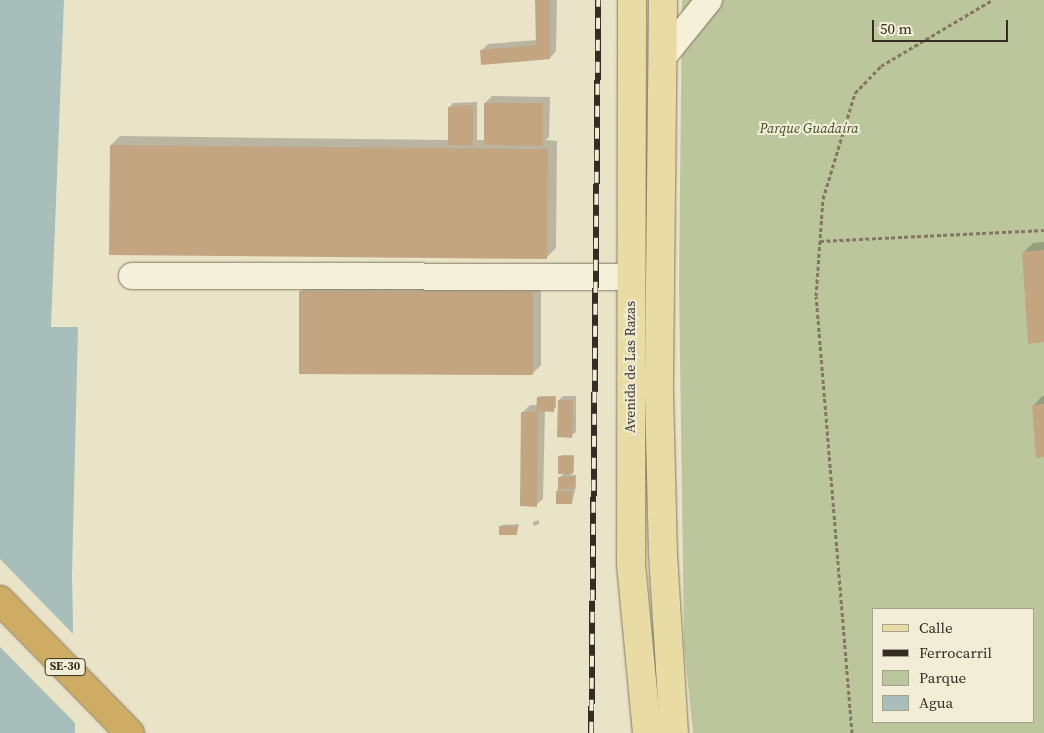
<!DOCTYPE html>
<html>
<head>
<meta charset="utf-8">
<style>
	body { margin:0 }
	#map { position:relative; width:1044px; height:733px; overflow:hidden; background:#e9e3c8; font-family:"Source Serif 4",serif }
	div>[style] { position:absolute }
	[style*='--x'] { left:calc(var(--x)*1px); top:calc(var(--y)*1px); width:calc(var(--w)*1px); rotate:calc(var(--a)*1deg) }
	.green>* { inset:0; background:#bcc69d }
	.water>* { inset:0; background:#a8beba }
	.pier>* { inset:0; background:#e9e3c8 }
	.shadow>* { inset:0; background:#0003 }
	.building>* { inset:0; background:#c3a582 }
	.path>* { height:3px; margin-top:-1.5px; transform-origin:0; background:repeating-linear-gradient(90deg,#83775f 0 4px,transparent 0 6.5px) }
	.roads { filter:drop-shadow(0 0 1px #83775f) drop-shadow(0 0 1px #83775f) }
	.minor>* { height:26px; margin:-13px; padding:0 13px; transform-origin:13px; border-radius:13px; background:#f5f0da }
	.major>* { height:28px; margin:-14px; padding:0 14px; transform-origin:14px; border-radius:14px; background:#e8dba4 }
	.highway>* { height:28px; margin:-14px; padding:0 14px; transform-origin:14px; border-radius:14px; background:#cfac63 }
	.rail>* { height:5.5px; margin-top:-2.75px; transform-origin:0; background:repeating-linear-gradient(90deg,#f2edd6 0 11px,#352d21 0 22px); box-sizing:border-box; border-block:1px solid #352d21 }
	span { translate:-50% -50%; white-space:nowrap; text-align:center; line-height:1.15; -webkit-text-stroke:4px #f2edd6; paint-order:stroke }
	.shield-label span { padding:1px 4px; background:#f2edd6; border:1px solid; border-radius:4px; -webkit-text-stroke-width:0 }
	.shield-label { font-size:12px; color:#352d21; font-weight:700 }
	.park-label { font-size:14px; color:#414f2a; font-style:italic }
	.street-label { font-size:14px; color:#352d21 }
	.legend { position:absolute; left:872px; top:608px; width:162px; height:115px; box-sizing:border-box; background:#f2edd6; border:1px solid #a6a08e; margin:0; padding:6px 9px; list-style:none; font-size:15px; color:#352d21 }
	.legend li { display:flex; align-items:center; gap:10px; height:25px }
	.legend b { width:25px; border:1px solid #a6a08e }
	.scale { position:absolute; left:872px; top:20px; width:136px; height:22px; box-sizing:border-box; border:2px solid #352d21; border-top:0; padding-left:6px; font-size:15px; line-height:18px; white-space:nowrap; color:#352d21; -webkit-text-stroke:4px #f2edd6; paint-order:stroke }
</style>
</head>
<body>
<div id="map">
	<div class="green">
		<i style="clip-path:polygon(evenodd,682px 0,1044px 0,1044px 733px,693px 733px,684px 646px,679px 283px,682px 0,873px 609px,1033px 609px,1033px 722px,873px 722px,873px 609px)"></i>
	</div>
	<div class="water">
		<i style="clip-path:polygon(0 0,64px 0,51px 327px,78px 327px,72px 574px,75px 733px,0 733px)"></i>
	</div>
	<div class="pier">
		<i style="clip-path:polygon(0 559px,76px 637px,78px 726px,0 647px)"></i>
	</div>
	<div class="shadow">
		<i style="clip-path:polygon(536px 0,557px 0,556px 51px,550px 58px,481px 51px,488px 44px,537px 40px)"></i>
		<i style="clip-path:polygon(492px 96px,550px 97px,549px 137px,546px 140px,557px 141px,556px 248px,547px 257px,111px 145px,120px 136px,449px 140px,449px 108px,453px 103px,477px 102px,477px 140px,485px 140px,485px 103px)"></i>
		<i style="clip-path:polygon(1044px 242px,1044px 341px,1024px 252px,1033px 243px)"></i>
		<i style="clip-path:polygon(309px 283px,541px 284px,541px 365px,532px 374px,300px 292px)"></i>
		<i style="clip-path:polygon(540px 396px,556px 396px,556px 408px,545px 410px,543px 499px,536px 505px,523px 412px,530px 405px,538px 405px)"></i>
		<i style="clip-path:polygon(563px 396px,576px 396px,576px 432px,571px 436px,559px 400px)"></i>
		<i style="clip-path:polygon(1042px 396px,1044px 396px,1044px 456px,1034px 405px)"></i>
		<i style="clip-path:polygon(561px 455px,574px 455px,574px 471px,570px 475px,576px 475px,576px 486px,572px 503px,557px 491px,560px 477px,564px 473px)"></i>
		<i style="clip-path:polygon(539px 520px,539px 524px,533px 526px,533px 522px)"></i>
		<i style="clip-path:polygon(519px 524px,517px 534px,500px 527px,502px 525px)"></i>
	</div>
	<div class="building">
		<i style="clip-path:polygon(535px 0,550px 0,550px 59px,481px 65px,480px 50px,536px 45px)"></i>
		<i style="clip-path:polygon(484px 103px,543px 103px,543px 146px,484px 145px)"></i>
		<i style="clip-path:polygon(469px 105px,473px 106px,473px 146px,448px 145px,448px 107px)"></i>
		<i style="clip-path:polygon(110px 145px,548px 149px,547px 259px,109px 255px)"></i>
		<i style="clip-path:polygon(1044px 250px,1044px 342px,1028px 344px,1022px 252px)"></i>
		<i style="clip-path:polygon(299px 291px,533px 292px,533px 375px,299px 374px)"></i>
		<i style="clip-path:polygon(537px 397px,555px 397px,554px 412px,536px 411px)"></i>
		<i style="clip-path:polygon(558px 400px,573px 400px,572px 438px,557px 437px)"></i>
		<i style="clip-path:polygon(1044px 404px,1044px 457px,1036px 458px,1032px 405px)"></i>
		<i style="clip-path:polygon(521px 412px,538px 412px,537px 507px,520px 506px)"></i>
		<i style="clip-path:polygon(558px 456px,573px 456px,573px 474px,558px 474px)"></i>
		<i style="clip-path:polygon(575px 476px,575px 489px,558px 489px,558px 477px)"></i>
		<i style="clip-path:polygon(556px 491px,572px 491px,572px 504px,556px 504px)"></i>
		<i style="clip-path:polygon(499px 526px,517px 526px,517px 535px,499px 535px)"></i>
	</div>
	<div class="path">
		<i style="--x:820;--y:241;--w:224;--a:-2.8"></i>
		<i style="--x:852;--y:733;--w:438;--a:-94.7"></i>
		<i style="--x:816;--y:296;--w:97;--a:-85.9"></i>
		<i style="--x:823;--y:199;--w:111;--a:-73.2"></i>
		<i style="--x:855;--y:93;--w:37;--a:-46"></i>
		<i style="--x:881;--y:66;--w:129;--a:-30.7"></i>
	</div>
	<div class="roads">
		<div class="minor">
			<i style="--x:663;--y:57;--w:73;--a:-51.1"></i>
			<i style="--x:132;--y:276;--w:497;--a:0.1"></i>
		</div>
		<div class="major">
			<i style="--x:632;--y:0;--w:564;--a:90.1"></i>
			<i style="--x:631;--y:564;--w:170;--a:84.6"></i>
			<i style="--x:663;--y:0;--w:392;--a:90.6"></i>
			<i style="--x:659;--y:392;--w:162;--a:88.6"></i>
			<i style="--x:663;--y:554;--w:179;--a:86.5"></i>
		</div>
		<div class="highway">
			<i style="--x:0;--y:600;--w:186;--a:45.7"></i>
		</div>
	</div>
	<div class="rail">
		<i style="--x:591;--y:733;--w:733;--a:-89.45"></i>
	</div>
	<div class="shield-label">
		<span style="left:65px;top:667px">SE-30</span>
	</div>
	<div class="park-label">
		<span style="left:809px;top:128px">Parque Guadaíra</span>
	</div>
	<div class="street-label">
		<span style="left:630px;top:367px;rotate:-90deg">Avenida de Las Razas</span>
	</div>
	<ul class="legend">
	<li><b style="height:6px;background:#e8dba4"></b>Calle</li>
	<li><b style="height:6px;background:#352d21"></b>Ferrocarril</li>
	<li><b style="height:14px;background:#bcc69d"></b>Parque</li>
	<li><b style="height:14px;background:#a8beba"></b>Agua</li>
	</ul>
	<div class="scale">50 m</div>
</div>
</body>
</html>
